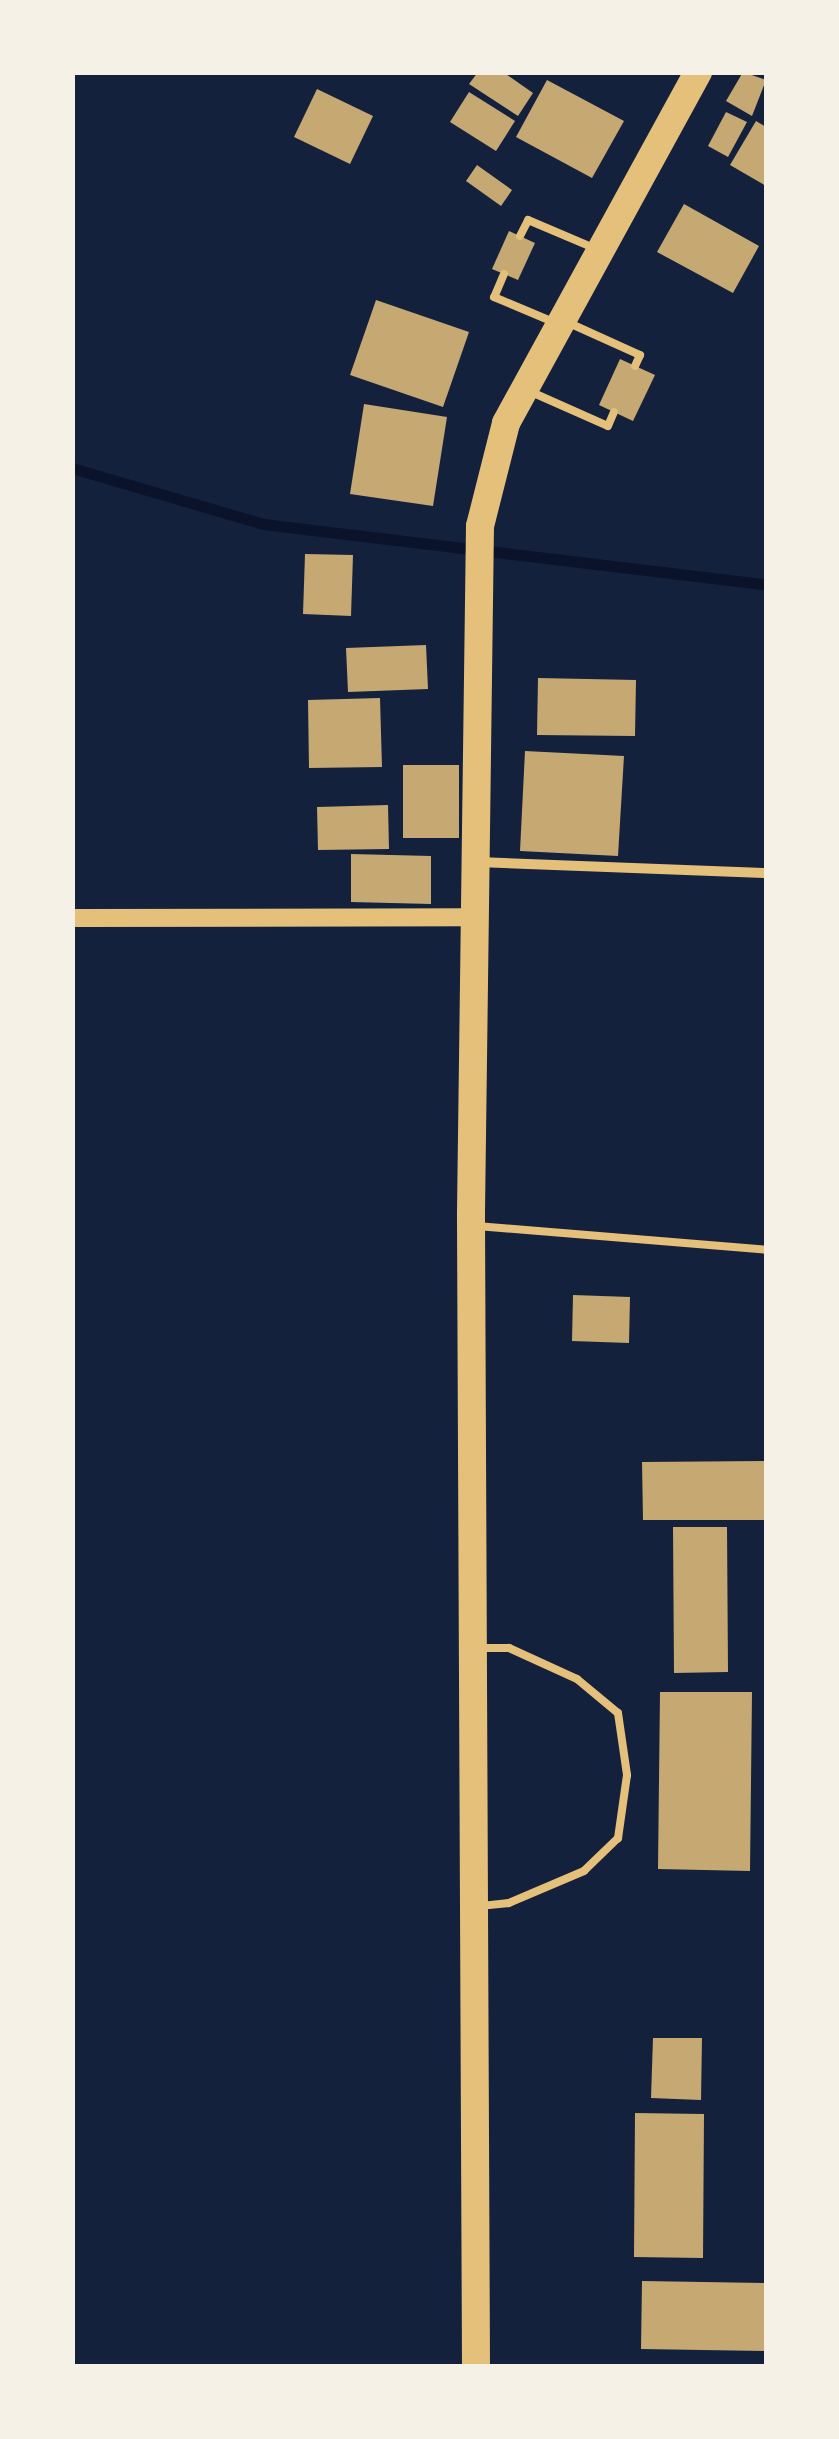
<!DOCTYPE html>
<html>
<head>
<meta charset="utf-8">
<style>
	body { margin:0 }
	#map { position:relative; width:839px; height:2439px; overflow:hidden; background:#14213d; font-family:"Noto Serif",serif }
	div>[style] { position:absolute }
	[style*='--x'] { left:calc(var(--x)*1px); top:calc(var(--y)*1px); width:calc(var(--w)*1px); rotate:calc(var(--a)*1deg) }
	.stream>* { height:11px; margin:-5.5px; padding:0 5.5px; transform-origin:5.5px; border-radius:5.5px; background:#0b132b }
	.building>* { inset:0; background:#c6a872 }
	.service>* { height:8px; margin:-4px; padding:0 4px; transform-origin:4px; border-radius:4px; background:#e5c07b }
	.minor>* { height:10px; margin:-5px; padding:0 5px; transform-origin:5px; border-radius:5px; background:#e5c07b }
	.tertiary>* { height:18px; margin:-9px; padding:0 9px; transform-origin:9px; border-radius:9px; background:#e5c07b }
	.trunk>* { height:28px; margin:-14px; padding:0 14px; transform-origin:14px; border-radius:14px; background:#e5c07b }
	span { translate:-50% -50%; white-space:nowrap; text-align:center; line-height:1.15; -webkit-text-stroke:9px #f6f1e7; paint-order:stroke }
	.frame { position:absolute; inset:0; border:75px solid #f6f1e7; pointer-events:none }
</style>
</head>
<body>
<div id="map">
	<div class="stream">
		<i style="--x:72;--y:468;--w:199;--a:16.3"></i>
		<i style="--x:263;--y:524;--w:503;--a:6.86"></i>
	</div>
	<div class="building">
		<i style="clip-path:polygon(478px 72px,503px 72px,533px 93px,518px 116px,469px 84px)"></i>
		<i style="clip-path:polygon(743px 72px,766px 80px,752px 116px,726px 101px)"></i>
		<i style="clip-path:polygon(547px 80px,624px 121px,592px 178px,516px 137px)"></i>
		<i style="clip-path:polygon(317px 89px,373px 116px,350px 164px,294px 137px)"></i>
		<i style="clip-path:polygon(469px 92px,515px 121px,496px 151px,450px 122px)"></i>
		<i style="clip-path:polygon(726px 112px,747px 122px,728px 157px,708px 146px)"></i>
		<i style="clip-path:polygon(756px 121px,766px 127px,766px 186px,730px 165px)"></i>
		<i style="clip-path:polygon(477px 165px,512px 190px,501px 206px,466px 181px)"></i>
		<i style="clip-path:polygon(684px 204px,759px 246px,733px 293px,657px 252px)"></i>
		<i style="clip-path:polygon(509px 231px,535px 243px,518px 280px,492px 269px)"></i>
		<i style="clip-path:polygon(376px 300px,469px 332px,443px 407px,350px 375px)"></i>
		<i style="clip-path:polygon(620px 359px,655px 375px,633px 421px,599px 405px)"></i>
		<i style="clip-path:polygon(364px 404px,447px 417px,433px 506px,350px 494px)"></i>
		<i style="clip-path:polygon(305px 554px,353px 555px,351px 616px,303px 614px)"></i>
		<i style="clip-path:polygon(426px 645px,428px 689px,348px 692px,346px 648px)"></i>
		<i style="clip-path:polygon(538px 678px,636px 680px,635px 736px,537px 735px)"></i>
		<i style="clip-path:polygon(380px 698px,382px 767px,309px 768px,308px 700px)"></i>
		<i style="clip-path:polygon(525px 751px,624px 756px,618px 856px,520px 851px)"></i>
		<i style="clip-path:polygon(403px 765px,459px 765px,459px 838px,403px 838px)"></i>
		<i style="clip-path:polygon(388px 805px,389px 849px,318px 850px,317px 807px)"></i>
		<i style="clip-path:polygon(351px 854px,431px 856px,431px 904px,351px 902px)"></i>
		<i style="clip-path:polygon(573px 1295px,630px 1297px,629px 1343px,572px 1341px)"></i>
		<i style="clip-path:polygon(766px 1461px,766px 1520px,643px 1520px,642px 1462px)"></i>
		<i style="clip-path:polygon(673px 1527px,727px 1527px,728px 1672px,674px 1673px)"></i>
		<i style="clip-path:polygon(660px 1692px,752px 1692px,750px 1871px,658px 1869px)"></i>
		<i style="clip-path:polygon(653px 2038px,702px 2038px,701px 2100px,651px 2098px)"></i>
		<i style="clip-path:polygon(635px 2113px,704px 2114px,703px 2258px,634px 2257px)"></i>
		<i style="clip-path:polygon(642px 2281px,766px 2283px,766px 2351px,641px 2349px)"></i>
	</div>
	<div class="service">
		<i style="--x:520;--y:236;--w:18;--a:-63"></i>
		<i style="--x:528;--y:220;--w:72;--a:23"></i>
		<i style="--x:504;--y:274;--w:25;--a:113"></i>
		<i style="--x:494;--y:297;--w:67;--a:22.8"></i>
		<i style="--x:569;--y:323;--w:78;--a:24.3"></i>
		<i style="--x:640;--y:355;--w:12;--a:114"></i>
		<i style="--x:529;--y:391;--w:86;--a:23.9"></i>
		<i style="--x:608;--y:426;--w:15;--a:-67"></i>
		<i style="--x:477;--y:1226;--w:290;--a:4.7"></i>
		<i style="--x:477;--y:1648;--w:32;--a:0"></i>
		<i style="--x:509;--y:1648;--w:75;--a:24.5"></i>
		<i style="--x:577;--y:1679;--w:53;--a:39.7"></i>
		<i style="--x:618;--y:1713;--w:63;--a:81.7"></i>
		<i style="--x:627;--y:1775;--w:64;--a:98.1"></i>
		<i style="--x:618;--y:1838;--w:47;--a:135.9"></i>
		<i style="--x:584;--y:1871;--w:82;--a:156.9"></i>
		<i style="--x:509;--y:1903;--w:30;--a:174"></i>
	</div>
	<div class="minor">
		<i style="--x:478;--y:862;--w:288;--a:2.2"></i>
	</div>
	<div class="tertiary">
		<i style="--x:72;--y:918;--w:403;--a:-0.1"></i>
	</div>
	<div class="trunk">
		<i style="--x:476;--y:2366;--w:1154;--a:-90.25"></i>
		<i style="--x:471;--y:1212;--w:686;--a:-89.25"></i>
		<i style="--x:480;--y:526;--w:106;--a:-75.8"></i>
		<i style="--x:506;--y:423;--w:400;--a:-61.3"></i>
	</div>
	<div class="frame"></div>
</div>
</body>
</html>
